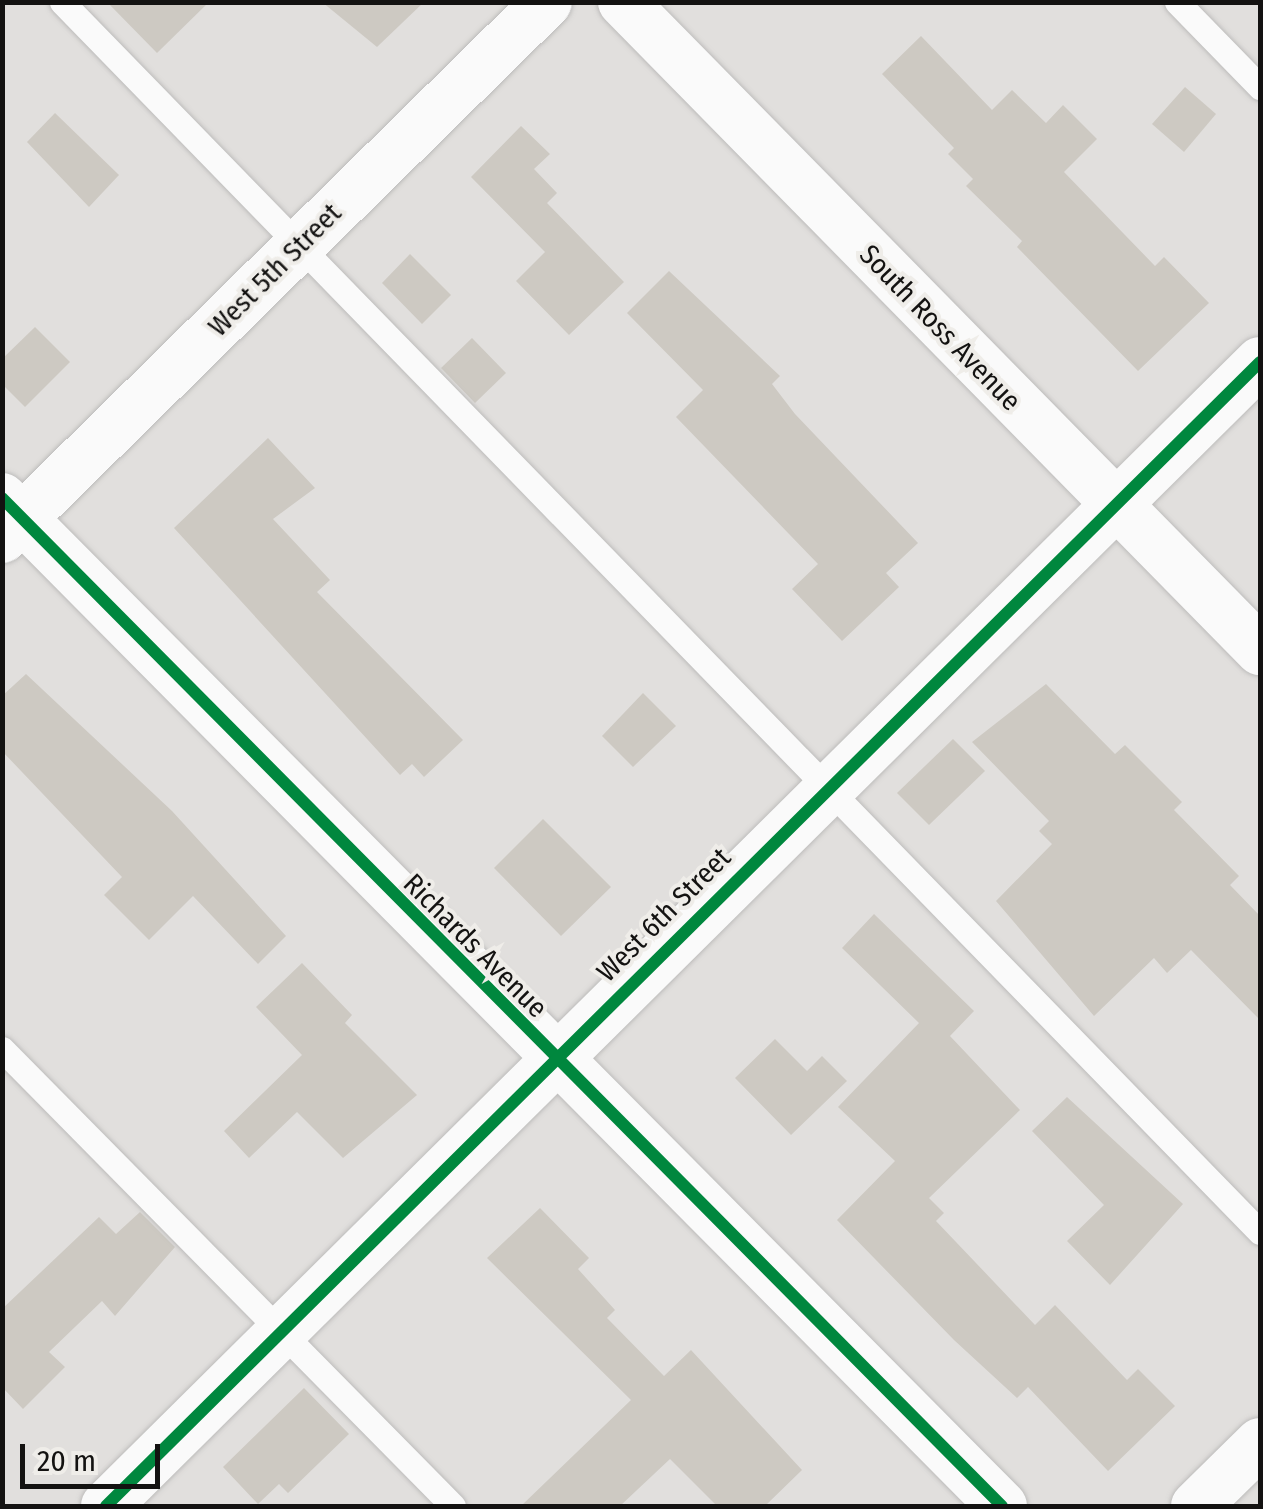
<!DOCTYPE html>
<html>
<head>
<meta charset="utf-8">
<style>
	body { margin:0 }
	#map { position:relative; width:1263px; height:1509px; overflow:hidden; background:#e1dfdd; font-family:"Fira Sans Condensed",sans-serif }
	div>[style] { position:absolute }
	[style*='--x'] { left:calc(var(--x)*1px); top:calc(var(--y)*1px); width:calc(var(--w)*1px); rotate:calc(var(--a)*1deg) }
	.building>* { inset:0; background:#cdc9c2 }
	.roads { filter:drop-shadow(0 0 2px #bdbcbb) drop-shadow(0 0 2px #bdbcbb) }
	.service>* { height:25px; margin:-12.5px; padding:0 12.5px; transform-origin:12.5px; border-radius:12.5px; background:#fafafa }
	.minor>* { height:50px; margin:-25px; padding:0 25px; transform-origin:25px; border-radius:25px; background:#fafafa }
	.cycleway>* { height:12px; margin:-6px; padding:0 6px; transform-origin:6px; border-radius:6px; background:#00873e }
	span { translate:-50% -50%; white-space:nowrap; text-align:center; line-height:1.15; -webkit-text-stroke:8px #efede9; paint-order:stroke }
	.street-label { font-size:28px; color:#131211 }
	.frame { position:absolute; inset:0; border:5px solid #131211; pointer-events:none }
	.scale { position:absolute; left:20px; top:1444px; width:140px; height:45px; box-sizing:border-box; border:5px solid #131211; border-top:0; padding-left:12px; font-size:30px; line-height:35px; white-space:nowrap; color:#131211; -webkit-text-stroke:8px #efede9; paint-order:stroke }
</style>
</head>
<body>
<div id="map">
	<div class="building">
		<i style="clip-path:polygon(107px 2px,209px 2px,157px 53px)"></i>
		<i style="clip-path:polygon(322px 2px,424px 2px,377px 47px)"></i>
		<i style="clip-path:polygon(921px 36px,992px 110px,1012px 90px,1046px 123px,1063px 105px,1097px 139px,1064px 172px,1155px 266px,1164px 257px,1209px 303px,1138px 371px,1017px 247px,1022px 241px,966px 186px,973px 179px,948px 154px,954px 148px,882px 74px)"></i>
		<i style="clip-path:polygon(1185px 87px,1216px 114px,1184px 152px,1152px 124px)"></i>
		<i style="clip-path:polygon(55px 113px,119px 175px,89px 207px,27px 142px)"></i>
		<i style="clip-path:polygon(521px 126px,550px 154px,534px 169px,557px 193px,547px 203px,624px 282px,569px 335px,516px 281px,545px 252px,471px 177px)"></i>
		<i style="clip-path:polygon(410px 254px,451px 295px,422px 324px,382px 283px)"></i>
		<i style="clip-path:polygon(669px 271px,780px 376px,772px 384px,795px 414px,918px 543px,886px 573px,899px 587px,842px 641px,792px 589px,818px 564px,676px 417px,703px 390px,627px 313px)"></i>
		<i style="clip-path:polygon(35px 327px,70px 362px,25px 407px,2px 384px,2px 359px)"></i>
		<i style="clip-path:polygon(472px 338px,506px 373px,475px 403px,441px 368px)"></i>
		<i style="clip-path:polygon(268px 438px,315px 488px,273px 519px,330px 580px,317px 592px,463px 740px,424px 777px,412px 764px,400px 775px,174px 528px)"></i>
		<i style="clip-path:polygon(26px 674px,172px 811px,286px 936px,258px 964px,193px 896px,149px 940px,104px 895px,122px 877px,2px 751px,2px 696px)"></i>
		<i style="clip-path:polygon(1046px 684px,1115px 754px,1125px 745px,1182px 802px,1174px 810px,1239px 876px,1230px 885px,1260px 916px,1260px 1020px,1191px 950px,1167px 973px,1154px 958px,1094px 1016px,996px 901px,1052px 844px,1039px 831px,1049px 821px,972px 742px)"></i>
		<i style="clip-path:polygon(643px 693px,676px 726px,633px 767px,602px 736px)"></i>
		<i style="clip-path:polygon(953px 739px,985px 771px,929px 825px,897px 793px)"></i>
		<i style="clip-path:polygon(543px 819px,611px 887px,561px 936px,494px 868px)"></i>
		<i style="clip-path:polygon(874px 914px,974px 1011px,950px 1036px,1020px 1110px,929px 1198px,944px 1213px,936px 1221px,1035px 1325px,1055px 1305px,1127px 1380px,1138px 1369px,1175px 1406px,1108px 1471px,1028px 1387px,1017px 1398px,954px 1340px,837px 1220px,895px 1161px,838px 1107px,919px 1023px,842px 948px)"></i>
		<i style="clip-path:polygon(302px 963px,352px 1015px,345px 1023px,417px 1095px,343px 1158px,297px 1112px,249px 1158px,224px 1131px,302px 1055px,256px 1007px)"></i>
		<i style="clip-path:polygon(775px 1039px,807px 1071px,822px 1056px,847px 1081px,791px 1135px,735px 1078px)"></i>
		<i style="clip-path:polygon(1067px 1097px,1183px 1204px,1110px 1285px,1067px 1241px,1104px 1205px,1032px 1131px)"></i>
		<i style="clip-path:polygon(540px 1208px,589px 1258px,578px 1269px,615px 1310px,607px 1318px,664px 1376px,691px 1350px,802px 1470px,765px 1506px,717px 1506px,670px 1459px,620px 1506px,521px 1506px,631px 1400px,487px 1258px)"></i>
		<i style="clip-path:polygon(140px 1212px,175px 1247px,115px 1316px,102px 1301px,49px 1352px,65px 1367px,23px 1409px,2px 1387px,2px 1309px,99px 1217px,116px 1234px)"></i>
		<i style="clip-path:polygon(304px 1388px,349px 1434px,288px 1493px,279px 1484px,258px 1504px,223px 1467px)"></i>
	</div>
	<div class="roads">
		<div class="service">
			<i style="--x:62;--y:2;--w:1717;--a:45.76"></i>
			<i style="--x:1177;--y:2;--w:119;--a:45.7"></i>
			<i style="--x:2;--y:1049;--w:642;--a:45.38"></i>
		</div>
		<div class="minor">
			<i style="--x:623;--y:2;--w:909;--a:45.49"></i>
			<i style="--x:2;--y:498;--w:1420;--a:45.23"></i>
			<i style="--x:2;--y:538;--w:764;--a:-44.52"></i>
			<i style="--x:106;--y:1506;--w:1625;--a:-44.75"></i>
			<i style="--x:1196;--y:1506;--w:90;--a:-44.5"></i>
		</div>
	</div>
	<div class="cycleway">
		<i style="--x:2;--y:498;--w:1420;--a:45.23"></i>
		<i style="--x:106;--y:1506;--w:1625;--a:-44.75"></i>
	</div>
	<div class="street-label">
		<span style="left:275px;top:270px;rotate:-45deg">West 5th Street</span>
		<span style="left:940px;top:328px;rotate:46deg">South Ross Avenue</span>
		<span style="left:664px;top:915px;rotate:-45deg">West 6th Street</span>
		<span style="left:475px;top:946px;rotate:45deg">Richards Avenue</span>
	</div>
	<div class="frame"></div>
	<div class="scale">20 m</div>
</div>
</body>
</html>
